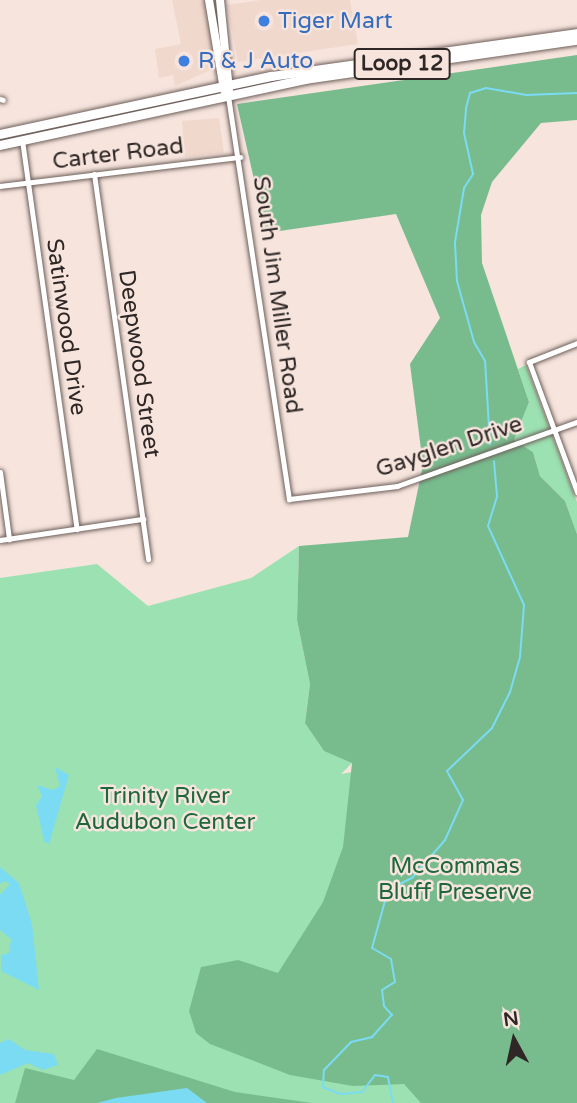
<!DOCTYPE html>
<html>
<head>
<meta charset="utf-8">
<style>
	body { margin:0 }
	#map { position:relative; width:577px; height:1103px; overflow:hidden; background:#f6e4dd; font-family:"Varela Round",sans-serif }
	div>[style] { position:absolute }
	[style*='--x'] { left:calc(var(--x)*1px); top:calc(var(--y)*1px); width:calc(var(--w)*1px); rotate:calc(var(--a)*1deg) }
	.built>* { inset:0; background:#f1d8cd }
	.green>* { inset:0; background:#9ce1b1 }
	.forest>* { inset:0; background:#78bc8e }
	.water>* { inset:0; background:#7bdbf3 }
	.stream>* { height:2px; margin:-1px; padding:0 1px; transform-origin:1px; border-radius:1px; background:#7bdbf3 }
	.roads { filter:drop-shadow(0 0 2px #6e5f5a) drop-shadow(0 0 2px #6e5f5a) }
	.minor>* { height:5px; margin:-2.5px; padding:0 2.5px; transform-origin:2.5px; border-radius:2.5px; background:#fff }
	.secondary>* { height:8px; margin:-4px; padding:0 4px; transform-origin:4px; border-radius:4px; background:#fff }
	.primary>* { height:9px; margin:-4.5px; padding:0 4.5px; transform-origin:4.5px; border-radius:4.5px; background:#fff }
	.dots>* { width:19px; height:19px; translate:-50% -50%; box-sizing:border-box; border:4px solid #f6e4dd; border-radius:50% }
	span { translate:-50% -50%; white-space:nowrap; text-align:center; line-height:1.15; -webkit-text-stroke:5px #f6e4dd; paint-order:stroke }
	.shield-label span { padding:2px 5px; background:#f6e4dd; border:2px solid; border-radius:5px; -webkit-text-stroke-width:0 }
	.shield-label { font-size:21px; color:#2e2725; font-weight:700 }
	.shop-label { font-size:23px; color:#366cbe }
	.left { translate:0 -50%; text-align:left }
	.street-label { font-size:23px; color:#2e2725 }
	.park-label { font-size:23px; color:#1c673c }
	.north { position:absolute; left:479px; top:1005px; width:70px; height:70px; -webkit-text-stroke:5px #f6e4dd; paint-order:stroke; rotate:352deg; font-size:19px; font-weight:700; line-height:28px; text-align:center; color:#2e2725 }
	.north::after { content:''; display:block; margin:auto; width:24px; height:32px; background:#2e2725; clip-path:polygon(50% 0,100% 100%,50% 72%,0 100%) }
</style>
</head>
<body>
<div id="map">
	<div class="built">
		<i style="clip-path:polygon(172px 0,206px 0,215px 68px,175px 86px,173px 75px,159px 78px,155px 49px,181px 44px)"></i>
		<i style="clip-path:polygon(261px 0,350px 0,358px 44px,238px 62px,227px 5px)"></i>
		<i style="clip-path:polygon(219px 118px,224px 153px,185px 157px,182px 121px)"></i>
	</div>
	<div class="green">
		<i style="clip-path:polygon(526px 365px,577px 502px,577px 534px,565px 501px,540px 476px,533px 452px,514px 440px,529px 402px,518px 369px)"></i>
		<i style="clip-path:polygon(299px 546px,297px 620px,310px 684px,305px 722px,324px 751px,353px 762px,341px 774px,577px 733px,577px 1103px,0 1103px,0 578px,97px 564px,148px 606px,251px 578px)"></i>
	</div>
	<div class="forest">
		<i style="clip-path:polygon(577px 55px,577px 120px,541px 123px,492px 182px,481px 215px,482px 263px,529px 402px,514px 440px,533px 452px,540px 476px,565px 501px,577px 534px,577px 1103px,421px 1103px,404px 1084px,353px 1086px,290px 1075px,210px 1044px,196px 1033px,189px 1011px,201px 967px,238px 960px,278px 973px,323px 902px,343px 847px,352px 763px,324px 751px,305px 723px,310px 684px,297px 620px,299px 546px,408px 537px,423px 465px,410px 364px,440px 318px,396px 214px,266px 233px,237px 104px)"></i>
		<i style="clip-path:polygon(97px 1049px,235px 1092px,312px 1103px,15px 1103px,25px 1068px,74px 1080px)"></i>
	</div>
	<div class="water">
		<i style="clip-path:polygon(55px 767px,69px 775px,49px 844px,44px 841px,36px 805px,42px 796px,37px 785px,53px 790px,60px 786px)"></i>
		<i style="clip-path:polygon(0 867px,19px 883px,32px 924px,39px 990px,1px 971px,1px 955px,9px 953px,11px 939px,0 930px,0 895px,10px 884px,4px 881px,0 884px)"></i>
		<i style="clip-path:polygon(9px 1039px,25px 1050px,54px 1054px,58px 1065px,43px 1070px,28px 1063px,0 1075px,0 1043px)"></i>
		<i style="clip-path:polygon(187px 1088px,207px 1103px,97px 1103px,116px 1098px)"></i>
	</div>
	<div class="stream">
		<i style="--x:490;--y:444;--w:83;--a:-93.4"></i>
		<i style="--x:485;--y:361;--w:22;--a:-120"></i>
		<i style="--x:474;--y:342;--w:63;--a:-105.6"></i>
		<i style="--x:457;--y:281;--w:39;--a:-93"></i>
		<i style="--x:455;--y:242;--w:55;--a:-80.5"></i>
		<i style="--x:464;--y:188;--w:17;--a:-57"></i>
		<i style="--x:473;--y:174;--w:42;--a:-102.4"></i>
		<i style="--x:464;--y:133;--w:25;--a:-85"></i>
		<i style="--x:466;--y:108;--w:16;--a:-75"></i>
		<i style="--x:470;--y:93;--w:17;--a:-17"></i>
		<i style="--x:486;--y:88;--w:41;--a:9.9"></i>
		<i style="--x:526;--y:95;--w:51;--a:-2.2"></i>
		<i style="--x:393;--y:1103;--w:26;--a:-101"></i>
		<i style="--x:388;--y:1077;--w:13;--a:-171"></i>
		<i style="--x:375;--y:1075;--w:21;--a:127"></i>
		<i style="--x:362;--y:1092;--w:22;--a:175"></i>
		<i style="--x:340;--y:1094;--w:18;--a:-158"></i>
		<i style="--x:323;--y:1087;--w:17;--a:-87"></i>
		<i style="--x:324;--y:1070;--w:39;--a:-46"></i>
		<i style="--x:351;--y:1042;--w:22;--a:-13"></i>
		<i style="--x:372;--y:1037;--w:30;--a:-48"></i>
		<i style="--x:392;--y:1015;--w:12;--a:-132"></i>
		<i style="--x:384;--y:1006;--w:16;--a:-97"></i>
		<i style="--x:382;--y:990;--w:15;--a:-32"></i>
		<i style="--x:395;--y:982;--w:23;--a:-100"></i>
		<i style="--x:391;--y:959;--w:22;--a:-150"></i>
		<i style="--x:372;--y:948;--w:60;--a:-74.6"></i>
		<i style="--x:388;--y:890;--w:27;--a:-27"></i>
		<i style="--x:412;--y:878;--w:50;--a:-49"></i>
		<i style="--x:445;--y:840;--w:44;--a:-65.8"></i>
		<i style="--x:463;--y:800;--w:33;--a:-119"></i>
		<i style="--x:447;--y:771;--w:62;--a:-43.7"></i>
		<i style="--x:492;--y:728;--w:40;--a:-63.4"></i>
		<i style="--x:510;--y:692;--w:36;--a:-74"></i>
		<i style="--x:520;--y:657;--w:52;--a:-85.6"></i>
		<i style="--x:524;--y:605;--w:87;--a:-114.5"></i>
		<i style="--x:488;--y:526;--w:31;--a:-73"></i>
		<i style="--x:497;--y:496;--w:35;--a:-95"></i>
	</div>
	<div class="roads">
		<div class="minor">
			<i style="--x:228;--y:96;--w:408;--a:81.4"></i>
			<i style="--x:289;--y:499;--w:109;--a:-6.9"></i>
			<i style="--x:397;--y:486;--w:191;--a:-19.6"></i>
			<i style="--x:0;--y:99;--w:3;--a:18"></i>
			<i style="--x:22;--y:140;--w:393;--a:82"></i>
			<i style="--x:94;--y:174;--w:389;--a:82"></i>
			<i style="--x:0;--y:186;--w:242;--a:-6.9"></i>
			<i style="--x:577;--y:343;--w:52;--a:158.4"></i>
			<i style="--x:529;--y:362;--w:139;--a:69.7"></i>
			<i style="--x:0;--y:472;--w:68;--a:82.3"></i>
			<i style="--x:0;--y:540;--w:145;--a:-8.4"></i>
		</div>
		<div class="secondary">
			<i style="--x:209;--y:0;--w:91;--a:80.5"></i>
			<i style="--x:220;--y:0;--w:90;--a:84.3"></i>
		</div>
		<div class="primary">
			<i style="--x:0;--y:134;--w:277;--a:-12.1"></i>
			<i style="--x:271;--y:76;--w:309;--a:-8"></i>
			<i style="--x:0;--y:145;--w:312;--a:-12.2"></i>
			<i style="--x:305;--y:79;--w:275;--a:-8.2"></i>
		</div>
	</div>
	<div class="dots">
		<i style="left:264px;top:21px;background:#3f7fe0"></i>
		<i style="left:184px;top:61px;background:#3f7fe0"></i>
	</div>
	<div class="shield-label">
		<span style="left:402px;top:64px">Loop 12</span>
	</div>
	<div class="shop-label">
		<span class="left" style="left:278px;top:21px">Tiger Mart</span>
		<span class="left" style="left:198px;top:61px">R &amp; J Auto</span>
	</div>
	<div class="street-label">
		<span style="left:118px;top:154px;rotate:-7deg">Carter Road</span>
		<span style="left:277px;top:295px;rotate:82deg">South Jim Miller Road</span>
		<span style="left:66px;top:327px;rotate:82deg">Satinwood Drive</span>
		<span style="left:139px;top:364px;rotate:82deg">Deepwood Street</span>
		<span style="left:449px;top:447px;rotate:-18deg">Gayglen Drive</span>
	</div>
	<div class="park-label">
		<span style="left:165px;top:809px">Trinity River<br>Audubon Center</span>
		<span style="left:455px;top:879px">McCommas<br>Bluff Preserve</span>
	</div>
	<div class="north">N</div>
</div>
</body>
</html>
